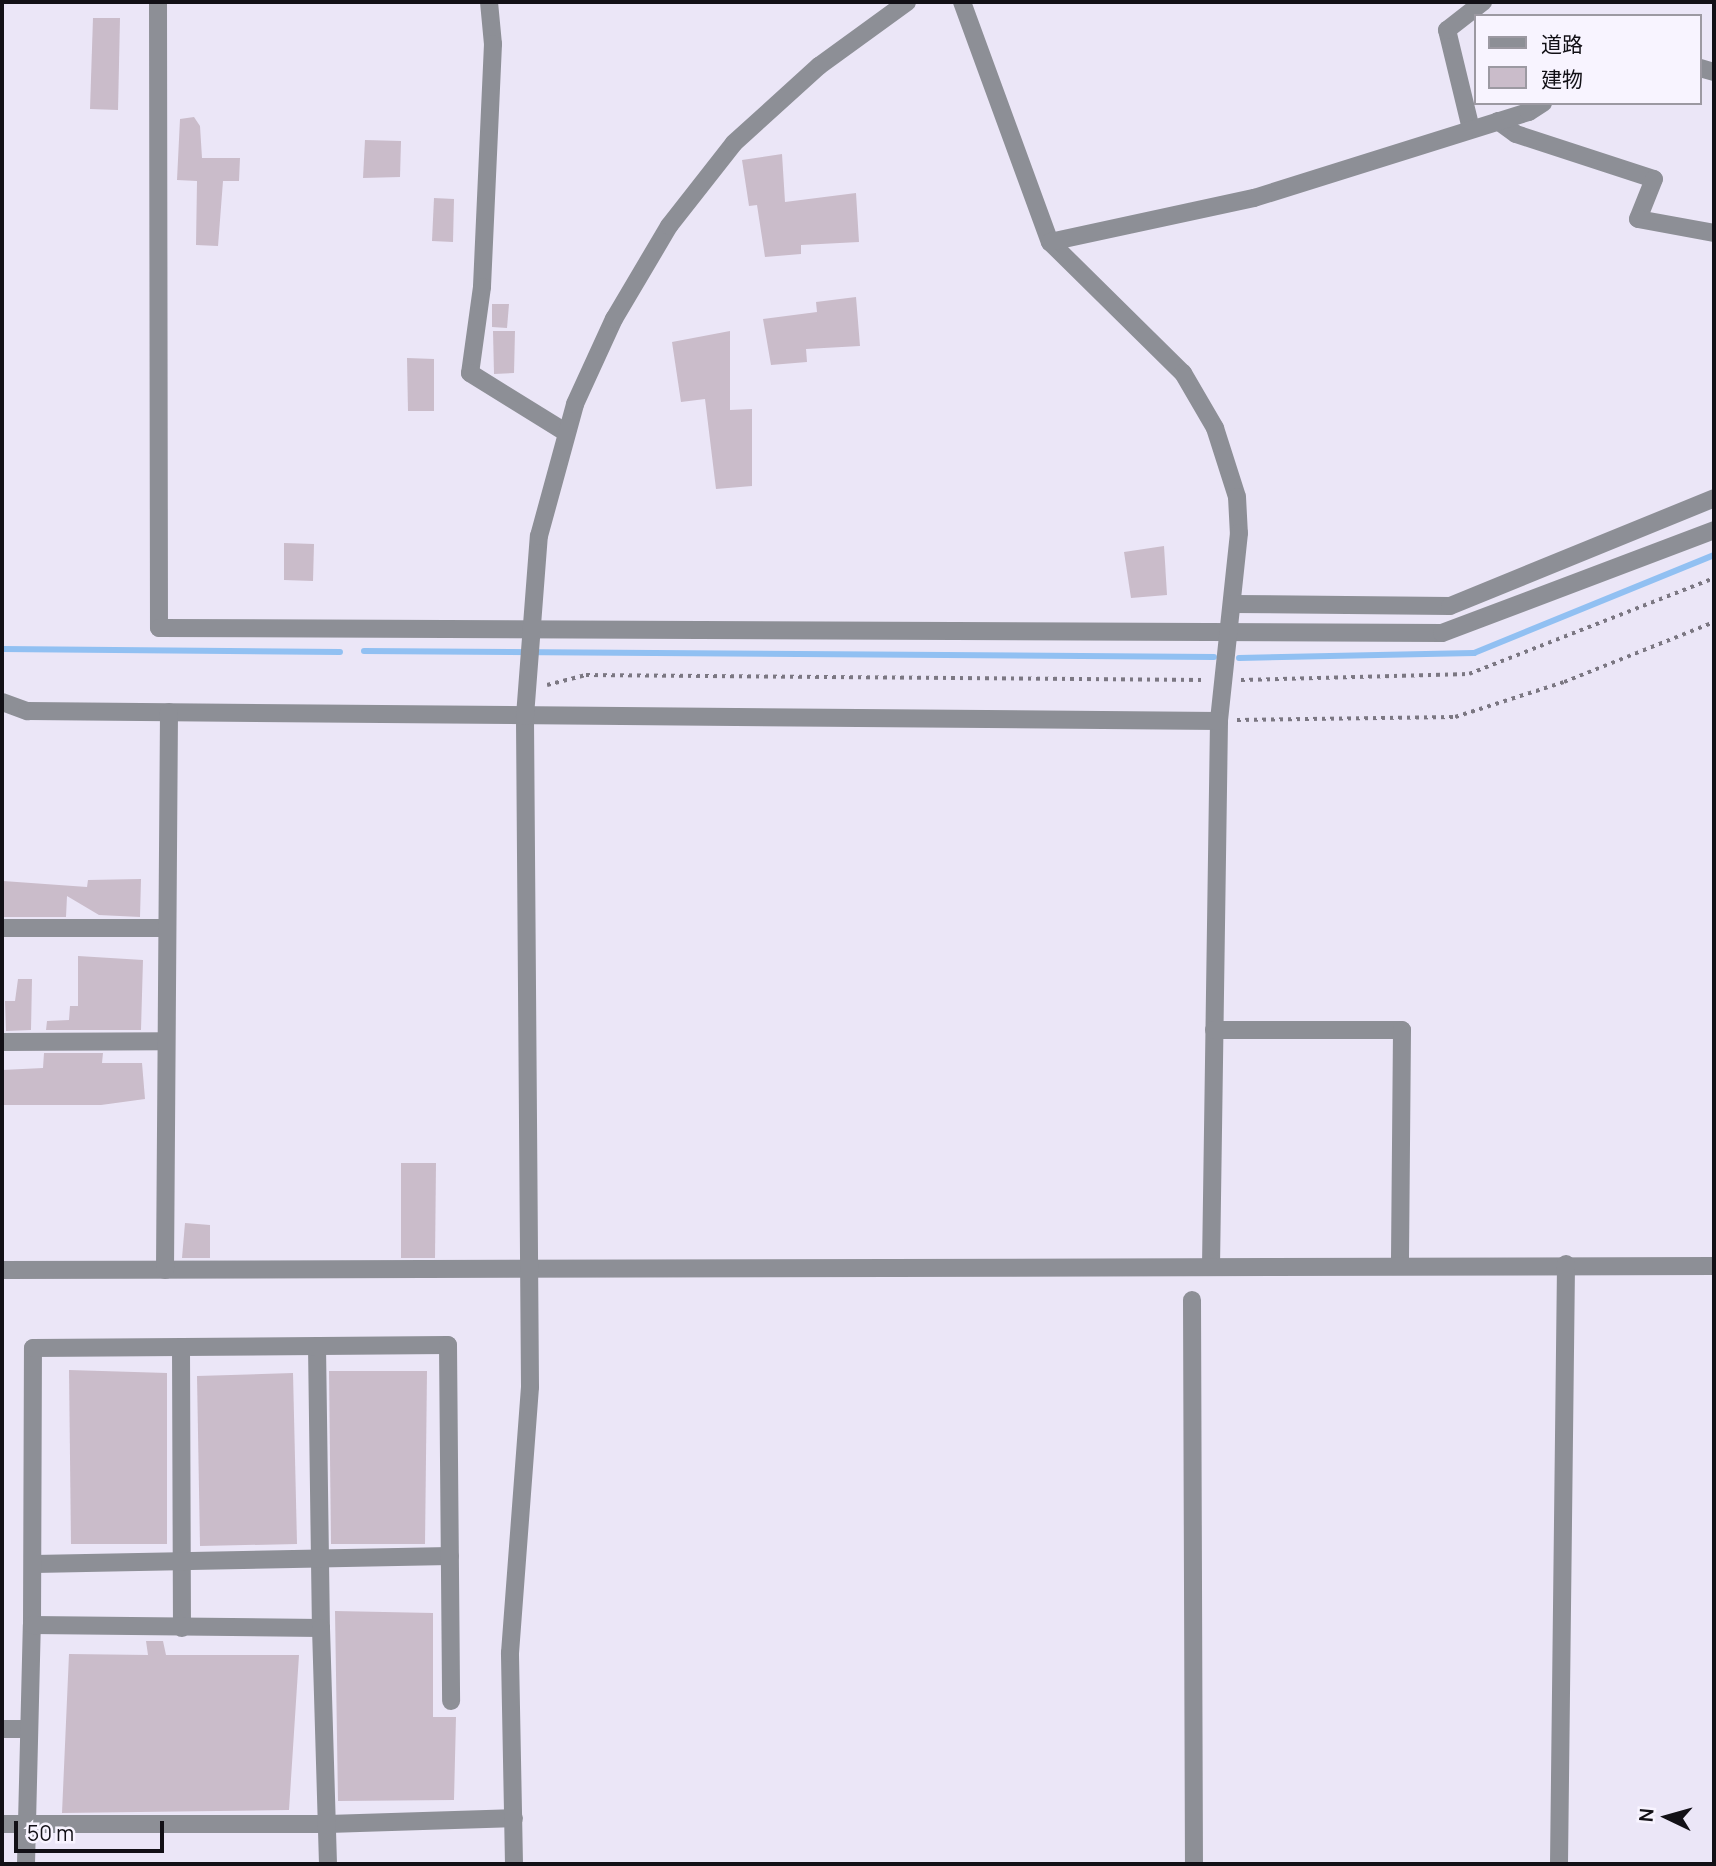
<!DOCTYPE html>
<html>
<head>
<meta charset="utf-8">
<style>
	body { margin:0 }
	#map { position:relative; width:1716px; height:1866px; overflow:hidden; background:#ebe6f7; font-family:Manrope,"Noto Sans JP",sans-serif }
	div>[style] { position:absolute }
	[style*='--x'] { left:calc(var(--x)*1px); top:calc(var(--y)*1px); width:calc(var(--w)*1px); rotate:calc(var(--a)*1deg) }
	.stream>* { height:6px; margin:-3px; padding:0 3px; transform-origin:3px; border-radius:3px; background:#91c0f2 }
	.building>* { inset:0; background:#cabcca }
	.path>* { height:3.5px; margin-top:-1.75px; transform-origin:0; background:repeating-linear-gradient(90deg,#7b7782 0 3.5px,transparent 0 8.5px) }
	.minor>* { height:18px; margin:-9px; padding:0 9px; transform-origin:9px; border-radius:9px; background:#8d8f96 }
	span { translate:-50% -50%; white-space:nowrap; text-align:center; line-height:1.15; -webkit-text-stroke:7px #f8f4ff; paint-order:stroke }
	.frame { position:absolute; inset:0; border:4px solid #121016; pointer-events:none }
	.legend { position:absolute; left:1474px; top:14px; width:228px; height:91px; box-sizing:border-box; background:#f8f4ff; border:2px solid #9c99a2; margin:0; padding:9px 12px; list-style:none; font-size:21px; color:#121016 }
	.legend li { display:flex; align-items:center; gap:14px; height:35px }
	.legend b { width:35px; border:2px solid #9c99a2 }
	.north { position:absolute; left:1632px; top:1782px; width:70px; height:70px; -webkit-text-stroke:5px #f8f4ff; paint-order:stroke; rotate:275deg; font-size:19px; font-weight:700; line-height:28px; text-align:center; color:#121016 }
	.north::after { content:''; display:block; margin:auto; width:24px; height:32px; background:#121016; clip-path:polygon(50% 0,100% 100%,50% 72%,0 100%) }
	.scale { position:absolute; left:14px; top:1821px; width:150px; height:32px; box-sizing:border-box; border:4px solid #121016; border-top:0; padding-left:9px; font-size:21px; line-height:24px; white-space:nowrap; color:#121016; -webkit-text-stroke:5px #f8f4ff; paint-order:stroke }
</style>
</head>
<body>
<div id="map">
	<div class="stream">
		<i style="--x:2;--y:649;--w:338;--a:0.5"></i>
		<i style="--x:364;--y:651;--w:850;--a:0.4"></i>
		<i style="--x:1239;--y:658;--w:235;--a:-1.2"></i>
		<i style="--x:1474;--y:653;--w:259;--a:-22.2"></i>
	</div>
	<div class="building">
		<i style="clip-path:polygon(93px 18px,120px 18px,118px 110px,90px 109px)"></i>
		<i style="clip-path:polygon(194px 117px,200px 126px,202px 158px,240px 158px,239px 181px,223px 181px,218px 246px,196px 245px,197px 181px,177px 180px,180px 119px)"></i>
		<i style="clip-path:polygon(365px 140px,401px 141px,400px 177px,363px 178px)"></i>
		<i style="clip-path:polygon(782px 154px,785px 202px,856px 193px,859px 242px,801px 245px,801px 254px,765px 257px,757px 205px,749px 206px,742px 160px)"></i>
		<i style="clip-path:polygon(434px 198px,454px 199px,453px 242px,432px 241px)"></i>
		<i style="clip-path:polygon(856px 297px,860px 346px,806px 349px,807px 362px,771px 365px,763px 319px,817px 312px,816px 302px)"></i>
		<i style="clip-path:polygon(492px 304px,509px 304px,507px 328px,492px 327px)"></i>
		<i style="clip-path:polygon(493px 331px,515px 331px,514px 373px,494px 374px)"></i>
		<i style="clip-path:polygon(730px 331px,730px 410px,752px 409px,752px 486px,716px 489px,705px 399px,681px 402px,672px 342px)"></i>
		<i style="clip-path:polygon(407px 358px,434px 359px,434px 411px,408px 411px)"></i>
		<i style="clip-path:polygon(284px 543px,314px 544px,313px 581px,284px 580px)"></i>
		<i style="clip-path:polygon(1164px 546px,1167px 595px,1131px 598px,1124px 552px)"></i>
		<i style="clip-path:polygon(141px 879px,140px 917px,99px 915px,67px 896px,66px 917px,2px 917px,3px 881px,87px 887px,88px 880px)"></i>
		<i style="clip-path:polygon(78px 956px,143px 960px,141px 1030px,46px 1030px,47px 1021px,69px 1020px,70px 1006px,78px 1006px)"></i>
		<i style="clip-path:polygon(18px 979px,32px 979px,31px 1030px,6px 1031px,5px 1001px,15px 1001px)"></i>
		<i style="clip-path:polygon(44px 1053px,103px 1053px,102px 1063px,142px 1063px,145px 1099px,101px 1105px,2px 1105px,2px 1070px,43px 1068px)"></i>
		<i style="clip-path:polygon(401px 1163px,436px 1163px,435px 1258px,401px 1258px)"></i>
		<i style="clip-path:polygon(185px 1223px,210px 1225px,210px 1258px,182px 1258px)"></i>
		<i style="clip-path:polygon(69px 1370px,167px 1373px,167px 1544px,71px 1544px)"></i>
		<i style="clip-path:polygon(329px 1371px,427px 1371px,425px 1544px,331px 1544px)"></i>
		<i style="clip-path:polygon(293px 1373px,297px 1544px,200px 1546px,197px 1376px)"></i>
		<i style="clip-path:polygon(335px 1611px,433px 1613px,433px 1717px,456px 1717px,454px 1800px,338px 1801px)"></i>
		<i style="clip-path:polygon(146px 1641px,163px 1641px,166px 1655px,299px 1655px,289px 1810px,62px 1813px,69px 1654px,148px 1655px)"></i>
	</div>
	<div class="path">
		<i style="--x:1241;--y:680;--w:228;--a:-1.5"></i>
		<i style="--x:1469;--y:674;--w:263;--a:-21.4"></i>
		<i style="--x:547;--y:685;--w:40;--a:-14.4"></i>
		<i style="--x:586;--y:675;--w:619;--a:0.46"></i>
		<i style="--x:1237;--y:720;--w:218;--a:-0.8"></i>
		<i style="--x:1455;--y:717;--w:114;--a:-17.8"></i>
		<i style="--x:1564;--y:682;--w:162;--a:-21.8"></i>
	</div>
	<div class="minor">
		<i style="--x:158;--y:2;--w:626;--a:89.91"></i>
		<i style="--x:159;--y:628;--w:1283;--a:0.22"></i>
		<i style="--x:1442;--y:633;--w:291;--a:-20.7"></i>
		<i style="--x:489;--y:2;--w:42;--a:84.6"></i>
		<i style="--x:493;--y:44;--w:243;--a:92.6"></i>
		<i style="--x:482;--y:287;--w:87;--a:97.9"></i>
		<i style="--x:470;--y:373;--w:112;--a:31.8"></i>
		<i style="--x:962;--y:2;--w:256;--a:69.9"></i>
		<i style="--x:1050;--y:242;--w:187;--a:44.6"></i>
		<i style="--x:1183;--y:373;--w:64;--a:59.8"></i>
		<i style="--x:1215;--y:428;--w:72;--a:72.3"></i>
		<i style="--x:1237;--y:497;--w:36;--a:87"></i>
		<i style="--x:1239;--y:533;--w:189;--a:96.1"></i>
		<i style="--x:1219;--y:721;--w:544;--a:90.84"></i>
		<i style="--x:1700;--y:68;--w:15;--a:16"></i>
		<i style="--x:1498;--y:121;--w:22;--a:36"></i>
		<i style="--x:1516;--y:134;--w:145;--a:18.1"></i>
		<i style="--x:1654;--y:179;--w:43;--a:111.8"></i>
		<i style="--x:1638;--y:219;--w:77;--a:10.4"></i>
		<i style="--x:1471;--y:129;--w:102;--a:-103.6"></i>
		<i style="--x:1447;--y:30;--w:46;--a:-37.9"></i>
		<i style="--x:1050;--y:242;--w:209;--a:-12.2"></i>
		<i style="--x:1254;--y:198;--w:288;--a:-17.4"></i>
		<i style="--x:1529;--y:112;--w:17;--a:-33"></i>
		<i style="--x:1232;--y:604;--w:218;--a:0.5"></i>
		<i style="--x:1450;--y:606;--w:285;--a:-22.2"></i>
		<i style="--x:2;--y:702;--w:27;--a:20"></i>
		<i style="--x:27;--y:711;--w:1192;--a:0.48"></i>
		<i style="--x:2;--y:928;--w:165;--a:0"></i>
		<i style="--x:1214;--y:1030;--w:188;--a:0"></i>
		<i style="--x:1402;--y:1030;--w:235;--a:90.5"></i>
		<i style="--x:2;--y:1042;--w:164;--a:-0.3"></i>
		<i style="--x:2;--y:1270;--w:1712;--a:-0.13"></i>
		<i style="--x:165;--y:1270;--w:558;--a:-89.59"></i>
		<i style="--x:1192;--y:1300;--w:564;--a:89.8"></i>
		<i style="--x:317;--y:1346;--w:282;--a:89.2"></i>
		<i style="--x:181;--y:1347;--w:281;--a:89.8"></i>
		<i style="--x:34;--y:1564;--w:416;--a:-1.1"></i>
		<i style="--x:32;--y:1625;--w:277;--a:-89.8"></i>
		<i style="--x:33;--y:1348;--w:415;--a:-0.4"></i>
		<i style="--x:448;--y:1345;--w:356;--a:89.5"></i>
		<i style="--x:2;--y:1729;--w:27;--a:0"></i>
		<i style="--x:2;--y:1824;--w:326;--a:0"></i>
		<i style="--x:328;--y:1824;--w:186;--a:-1.8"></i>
		<i style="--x:26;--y:1864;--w:239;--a:-88.6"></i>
		<i style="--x:32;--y:1625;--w:289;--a:0.6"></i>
		<i style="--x:321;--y:1628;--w:236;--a:88.3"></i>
		<i style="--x:514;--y:1864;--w:211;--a:-91.1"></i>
		<i style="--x:510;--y:1653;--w:267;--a:-85.7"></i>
		<i style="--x:530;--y:1387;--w:671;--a:-90.43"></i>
		<i style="--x:525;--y:716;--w:181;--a:-85.6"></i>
		<i style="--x:539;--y:536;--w:137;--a:-74.7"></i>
		<i style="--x:575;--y:404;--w:94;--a:-65.4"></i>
		<i style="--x:614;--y:319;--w:108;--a:-59.4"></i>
		<i style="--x:669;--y:226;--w:105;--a:-51.9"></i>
		<i style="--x:734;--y:143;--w:115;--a:-42.2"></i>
		<i style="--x:819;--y:66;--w:109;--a:-36"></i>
		<i style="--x:1559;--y:1864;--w:600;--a:-89.33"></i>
	</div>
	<div class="frame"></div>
	<ul class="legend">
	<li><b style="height:9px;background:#8d8f96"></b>道路</li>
	<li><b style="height:19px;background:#cabcca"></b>建物</li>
	</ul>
	<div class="north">N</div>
	<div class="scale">50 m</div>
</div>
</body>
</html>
